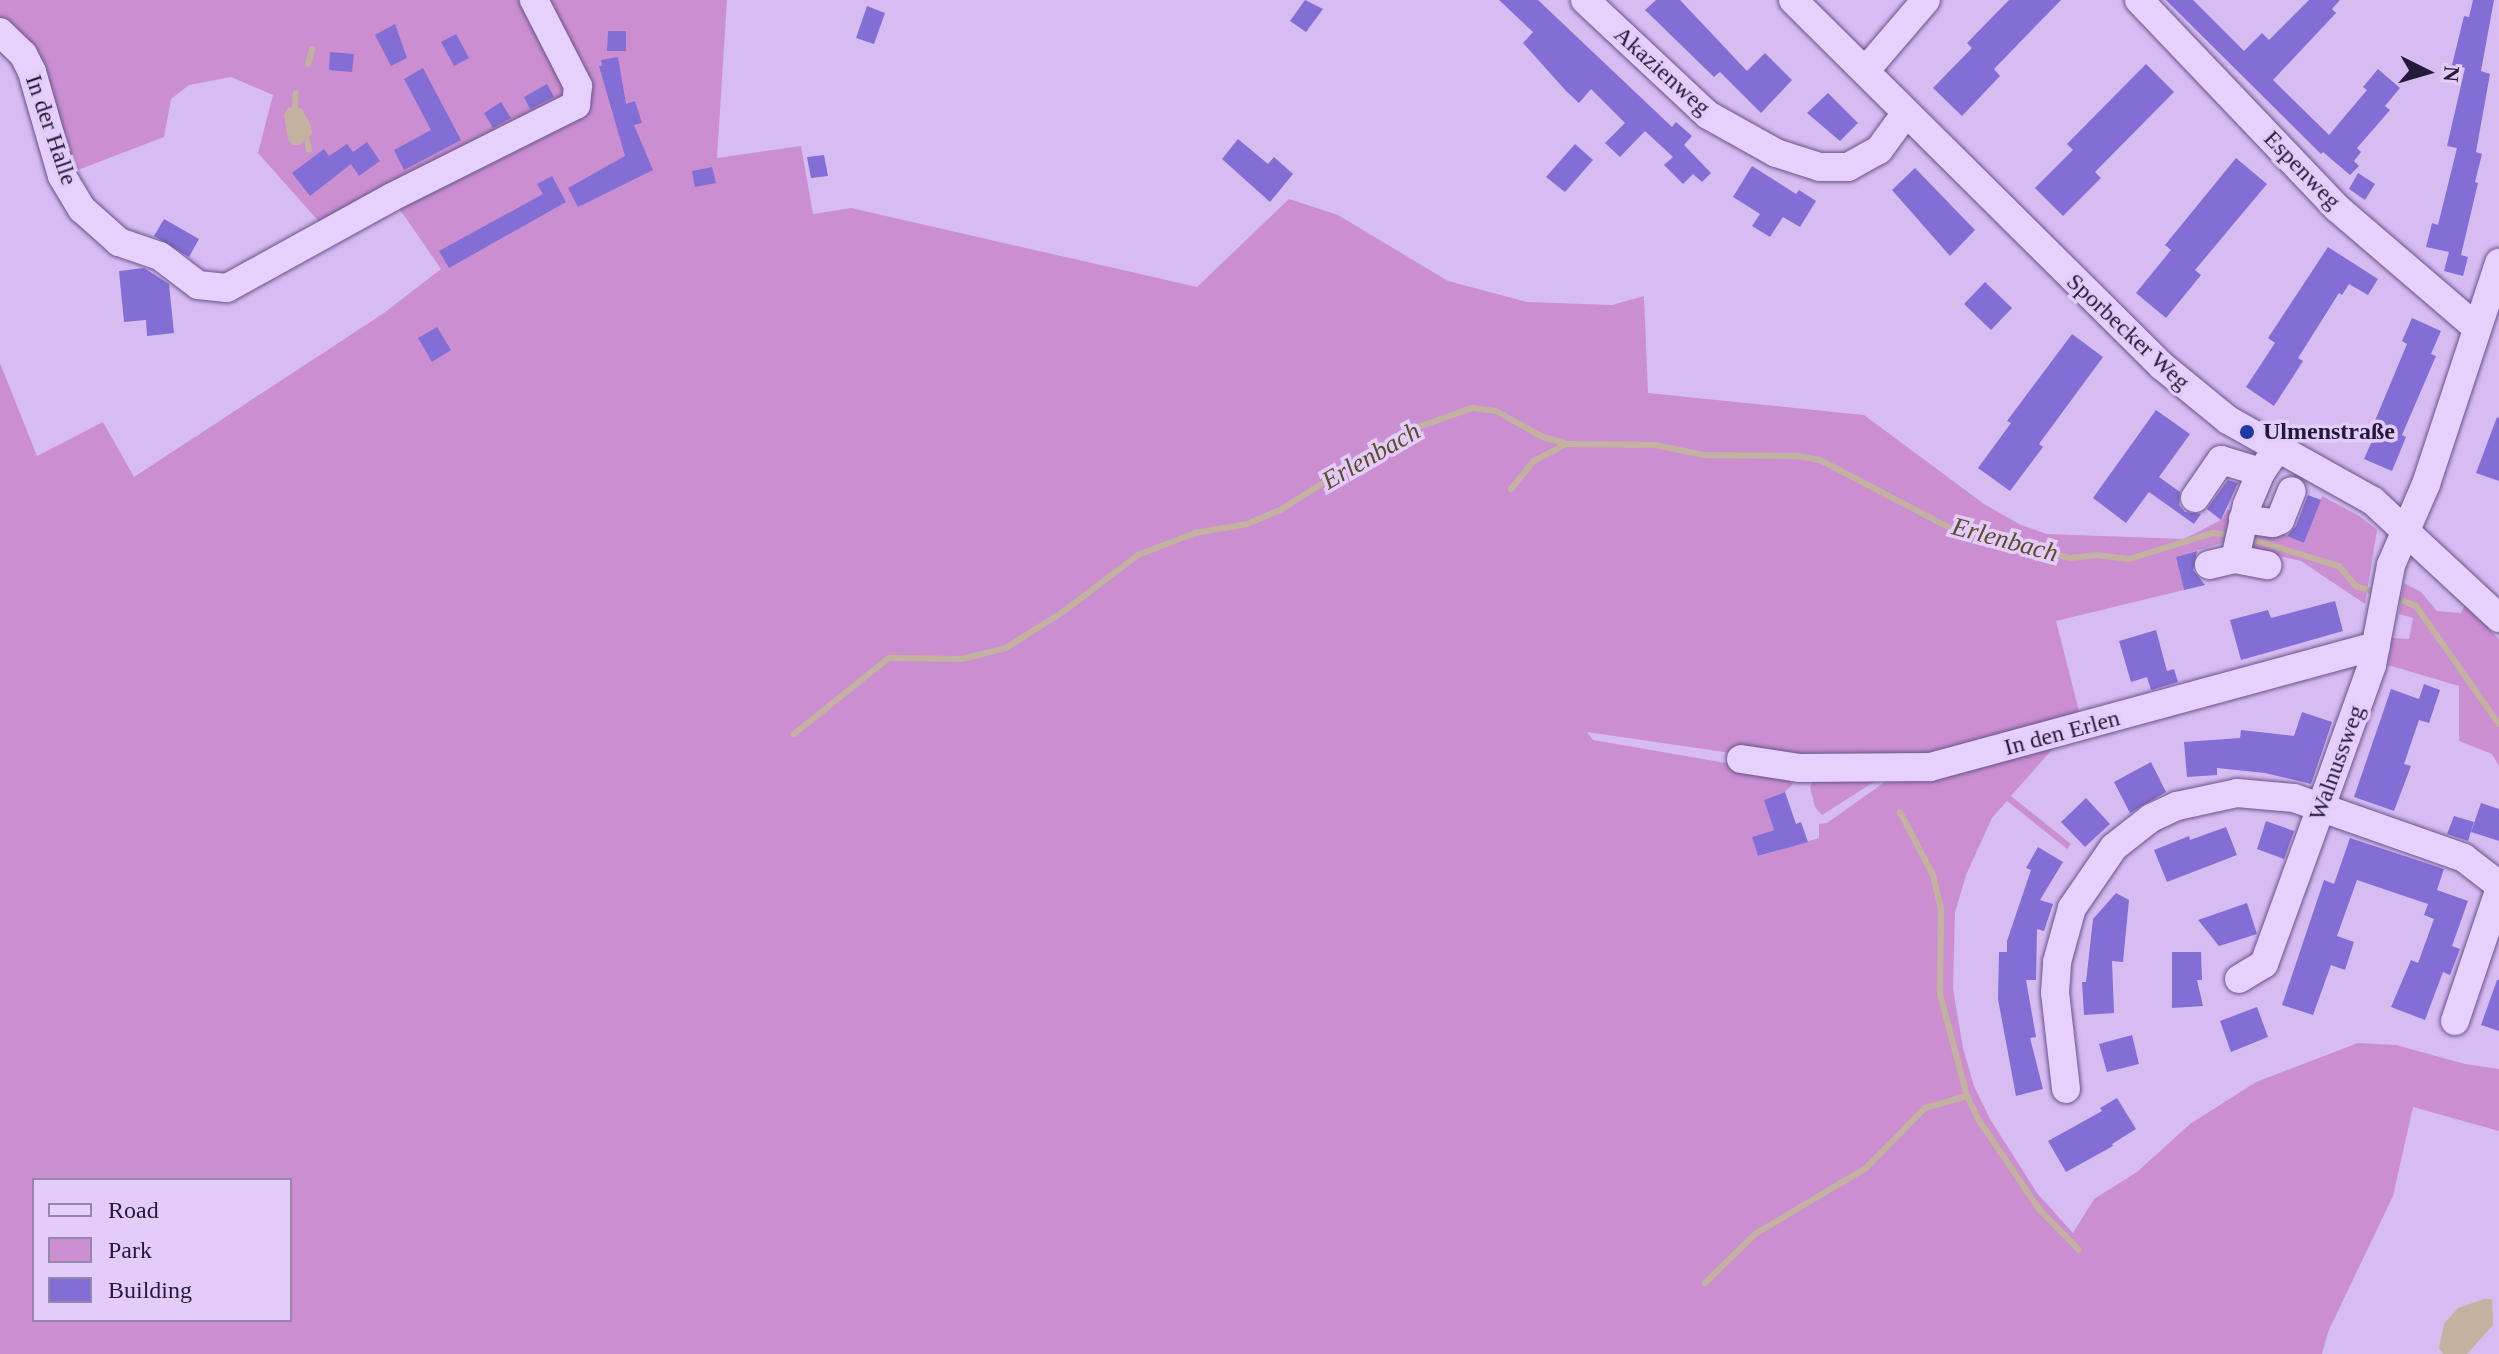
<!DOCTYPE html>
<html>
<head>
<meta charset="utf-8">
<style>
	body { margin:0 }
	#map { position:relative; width:2499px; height:1354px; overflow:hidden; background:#d7bcf2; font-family:Georgia,serif }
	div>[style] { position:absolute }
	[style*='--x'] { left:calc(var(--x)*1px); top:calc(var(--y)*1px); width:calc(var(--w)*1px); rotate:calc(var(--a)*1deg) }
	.green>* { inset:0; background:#cb8fd1 }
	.water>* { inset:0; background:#c3b2a0 }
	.stream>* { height:6px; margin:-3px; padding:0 3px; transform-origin:3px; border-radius:3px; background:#c3b2a0 }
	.building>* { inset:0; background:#836ed5 }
	.roads { filter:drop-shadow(0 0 2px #66548c) drop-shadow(0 0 2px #66548c) }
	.minor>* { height:28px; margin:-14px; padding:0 14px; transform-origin:14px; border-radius:14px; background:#e6d0fc }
	.dots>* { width:22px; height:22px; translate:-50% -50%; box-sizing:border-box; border:4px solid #e3ccf9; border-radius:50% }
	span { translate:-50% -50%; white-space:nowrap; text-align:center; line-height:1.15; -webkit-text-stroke:7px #e3ccf9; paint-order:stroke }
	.street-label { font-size:24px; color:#231a39 }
	.poi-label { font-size:24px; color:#231a39; font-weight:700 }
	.left { translate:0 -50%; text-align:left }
	.water-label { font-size:26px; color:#5b4d28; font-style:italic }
	.legend { position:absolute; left:32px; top:1178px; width:260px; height:144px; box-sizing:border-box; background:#e3ccf9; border:2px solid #9685ac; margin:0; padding:10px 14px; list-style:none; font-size:24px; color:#231a39 }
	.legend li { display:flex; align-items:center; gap:16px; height:40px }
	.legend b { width:40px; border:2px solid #9685ac }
	.north { position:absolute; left:2387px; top:32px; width:80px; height:80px; -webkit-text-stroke:6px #e3ccf9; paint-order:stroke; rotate:95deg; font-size:22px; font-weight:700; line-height:32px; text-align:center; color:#231a39 }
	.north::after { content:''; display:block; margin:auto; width:28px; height:36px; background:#231a39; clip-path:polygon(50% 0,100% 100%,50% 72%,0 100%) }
</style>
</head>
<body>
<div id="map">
	<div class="green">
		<i style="clip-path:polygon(evenodd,0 0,727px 0,717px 158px,801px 146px,813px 214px,851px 208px,1197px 287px,1289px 199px,1338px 215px,1448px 281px,1527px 302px,1612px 305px,1644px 296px,1648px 393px,1864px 415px,1984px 504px,2021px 525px,2047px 534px,2184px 539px,2221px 520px,2228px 509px,2240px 516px,2225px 542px,2176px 557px,2184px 590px,2056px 621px,2081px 719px,1942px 758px,1765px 758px,1587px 732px,1593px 740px,1784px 773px,1793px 784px,1785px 792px,1765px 800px,1774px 830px,1752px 837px,1759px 856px,1819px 838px,1819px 824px,1827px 823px,1896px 774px,2057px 744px,2011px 796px,2071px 844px,2067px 849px,2007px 801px,1992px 818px,1966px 875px,1955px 913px,1953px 989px,1963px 1048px,1974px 1086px,1990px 1119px,2037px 1193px,2073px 1233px,2094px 1199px,2137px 1172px,2190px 1124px,2256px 1082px,2358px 1043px,2396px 1045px,2465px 1064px,2499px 1069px,2499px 1131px,2413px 1107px,2393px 1196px,2328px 1332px,2322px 1354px,0 1354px,0 363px,37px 456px,103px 422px,134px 477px,384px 313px,441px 269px,392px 198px,329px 233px,258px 153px,273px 95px,231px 77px,189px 85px,171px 99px,164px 137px,70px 173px,0 26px,0 0,34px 1180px,290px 1180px,290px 1320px,34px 1320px,34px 1180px)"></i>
		<i style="clip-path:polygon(2322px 496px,2361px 517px,2377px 530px,2365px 604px,2301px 561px,2248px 549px,2248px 532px,2274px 530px,2304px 543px)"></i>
		<i style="clip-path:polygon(2404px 583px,2421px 592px,2437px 611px,2461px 613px,2465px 605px,2499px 639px,2499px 766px,2492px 754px,2459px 741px,2459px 686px,2388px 665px,2392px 638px,2409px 639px,2413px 618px,2399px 614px)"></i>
		<i style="clip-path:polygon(1888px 773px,1822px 815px,1815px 807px,1810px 787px,1815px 777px)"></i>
	</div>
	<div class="water">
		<i style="clip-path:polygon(295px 106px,302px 109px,311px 126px,312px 134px,299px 145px,292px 145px,288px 139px,284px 115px,288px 108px)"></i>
		<i style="clip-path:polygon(2484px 1299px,2492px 1299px,2493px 1325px,2467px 1354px,2443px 1354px,2439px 1348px,2444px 1324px,2458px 1308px)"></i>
	</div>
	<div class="stream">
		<i style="--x:308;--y:64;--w:15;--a:-74"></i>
		<i style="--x:295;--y:106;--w:13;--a:-86"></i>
		<i style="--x:307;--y:140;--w:10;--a:79"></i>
		<i style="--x:1511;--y:489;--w:36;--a:-51"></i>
		<i style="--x:1534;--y:461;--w:36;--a:-28"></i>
		<i style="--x:2251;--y:539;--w:92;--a:17.1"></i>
		<i style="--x:2339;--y:566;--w:26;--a:50"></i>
		<i style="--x:2356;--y:586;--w:22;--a:18"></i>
		<i style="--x:2392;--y:596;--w:26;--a:23"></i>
		<i style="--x:2416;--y:606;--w:144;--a:54.9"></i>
		<i style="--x:794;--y:734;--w:122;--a:-38.7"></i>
		<i style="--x:889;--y:658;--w:73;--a:0.8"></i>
		<i style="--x:962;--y:659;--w:45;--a:-14"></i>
		<i style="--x:1006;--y:648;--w:69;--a:-32.5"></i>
		<i style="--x:1064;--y:611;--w:93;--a:-37.1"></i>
		<i style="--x:1138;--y:555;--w:61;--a:-21.1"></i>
		<i style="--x:1195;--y:533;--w:53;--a:-9.8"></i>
		<i style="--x:1247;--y:524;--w:38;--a:-23"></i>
		<i style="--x:1282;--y:509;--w:144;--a:-32.3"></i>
		<i style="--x:1404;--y:432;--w:72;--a:-19.4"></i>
		<i style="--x:1472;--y:408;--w:24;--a:7"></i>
		<i style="--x:1496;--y:411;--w:54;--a:29"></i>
		<i style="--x:1543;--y:437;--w:26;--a:16"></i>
		<i style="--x:1568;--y:444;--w:88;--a:0.7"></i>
		<i style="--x:1656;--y:445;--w:48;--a:12"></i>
		<i style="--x:1703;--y:455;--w:94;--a:0.6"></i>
		<i style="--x:1797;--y:456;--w:23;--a:10"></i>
		<i style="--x:1820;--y:460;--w:153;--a:27.6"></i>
		<i style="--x:1956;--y:531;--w:117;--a:13.3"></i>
		<i style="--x:2070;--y:558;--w:27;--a:-6"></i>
		<i style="--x:2097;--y:555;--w:32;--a:7"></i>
		<i style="--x:2129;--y:559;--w:88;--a:-17.2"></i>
		<i style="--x:2213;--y:533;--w:11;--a:5"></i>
		<i style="--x:1900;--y:812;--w:71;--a:62.4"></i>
		<i style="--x:1933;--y:875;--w:37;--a:77"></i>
		<i style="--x:1941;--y:911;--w:83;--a:90.7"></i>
		<i style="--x:1940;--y:994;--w:106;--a:75.2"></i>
		<i style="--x:1967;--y:1096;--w:25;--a:64"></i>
		<i style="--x:1978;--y:1119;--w:109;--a:55.9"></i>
		<i style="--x:2039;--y:1209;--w:57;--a:45.7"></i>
		<i style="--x:1705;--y:1283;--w:70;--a:-44.4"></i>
		<i style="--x:1755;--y:1234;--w:129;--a:-30.7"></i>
		<i style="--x:1866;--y:1168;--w:84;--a:-45.5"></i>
		<i style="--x:1925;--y:1108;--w:44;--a:-15.9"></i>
	</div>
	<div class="building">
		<i style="clip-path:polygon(1305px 0,1323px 9px,1306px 32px,1290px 21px)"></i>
		<i style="clip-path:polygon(1499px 0,1538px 0,1672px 127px,1676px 122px,1692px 136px,1684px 145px,1711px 173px,1702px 182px,1693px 174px,1683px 184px,1664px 165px,1673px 157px,1645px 131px,1620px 157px,1605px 143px,1625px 123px,1591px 89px,1579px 103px,1566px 91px,1523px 43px,1533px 32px)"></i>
		<i style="clip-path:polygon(1656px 0,1680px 0,1747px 71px,1765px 53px,1792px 80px,1761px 113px,1720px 72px,1714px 77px,1645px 10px)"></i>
		<i style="clip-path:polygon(2009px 0,2061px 0,1994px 69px,2000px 76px,1962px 116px,1933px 88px,1972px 48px,1967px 43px)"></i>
		<i style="clip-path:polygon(2166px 0,2193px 0,2244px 51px,2262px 33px,2269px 40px,2309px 0,2340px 0,2332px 9px,2336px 13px,2273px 80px,2329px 135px,2367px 90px,2363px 87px,2378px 69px,2400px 88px,2385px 106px,2390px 110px,2357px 148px,2361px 152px,2354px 161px,2359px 166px,2350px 175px,2323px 152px,2321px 154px)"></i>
		<i style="clip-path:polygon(2473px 0,2494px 0,2481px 71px,2490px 74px,2476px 152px,2482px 154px,2475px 182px,2478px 183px,2461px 255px,2468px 257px,2463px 276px,2444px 271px,2449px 252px,2426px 247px,2432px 223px,2438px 225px,2457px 148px,2447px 146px,2465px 68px,2452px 65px,2464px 16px,2469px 17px)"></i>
		<i style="clip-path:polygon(867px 6px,885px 13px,874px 44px,856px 38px)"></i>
		<i style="clip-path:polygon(395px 24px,407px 58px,391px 66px,375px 35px)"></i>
		<i style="clip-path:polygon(608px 31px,626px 31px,626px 51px,607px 51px)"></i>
		<i style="clip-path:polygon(456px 34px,469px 58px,454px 66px,441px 42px)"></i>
		<i style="clip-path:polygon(330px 52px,354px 54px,352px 72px,329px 70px)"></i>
		<i style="clip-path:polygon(618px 57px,626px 104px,635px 101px,642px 123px,634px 125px,653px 170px,578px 207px,568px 188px,625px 156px,599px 66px,602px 66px,601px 60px)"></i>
		<i style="clip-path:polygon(2146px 64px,2174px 92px,2095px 172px,2101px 178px,2063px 216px,2035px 188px,2073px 150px,2067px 144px)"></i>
		<i style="clip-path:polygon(423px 68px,461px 140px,404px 170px,394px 150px,431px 130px,404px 79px)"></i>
		<i style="clip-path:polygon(547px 84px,554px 97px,530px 109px,524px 97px)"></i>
		<i style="clip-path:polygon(1828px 93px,1858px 123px,1840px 141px,1807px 113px)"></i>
		<i style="clip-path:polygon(501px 102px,511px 118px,493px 128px,484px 113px)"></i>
		<i style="clip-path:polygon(1238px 139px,1268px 164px,1274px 157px,1293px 174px,1270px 202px,1222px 159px)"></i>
		<i style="clip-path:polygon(367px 142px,380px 161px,359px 176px,351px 164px,310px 196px,292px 173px,324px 149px,329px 156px,347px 144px,353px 152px)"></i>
		<i style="clip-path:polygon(1575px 144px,1593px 160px,1565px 192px,1546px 177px)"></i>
		<i style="clip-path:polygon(824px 155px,828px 176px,811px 178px,807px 157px)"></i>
		<i style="clip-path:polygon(2236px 158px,2267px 184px,2195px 270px,2201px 275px,2166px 318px,2136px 293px,2171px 250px,2165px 245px)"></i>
		<i style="clip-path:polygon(1752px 166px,1796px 194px,1799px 190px,1816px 201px,1800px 227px,1783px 217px,1770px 237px,1752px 226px,1760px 214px,1733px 197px)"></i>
		<i style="clip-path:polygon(712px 167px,716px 183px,695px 187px,692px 171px)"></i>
		<i style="clip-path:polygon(1915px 168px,1975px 230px,1950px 256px,1892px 190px)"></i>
		<i style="clip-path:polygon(2358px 173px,2375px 184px,2365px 200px,2349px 189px)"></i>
		<i style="clip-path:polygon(552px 176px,566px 202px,449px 268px,439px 251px,543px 194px,537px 184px)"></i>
		<i style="clip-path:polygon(164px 219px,199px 239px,189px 257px,154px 236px)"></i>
		<i style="clip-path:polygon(2328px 247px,2378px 279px,2368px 295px,2349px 284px,2342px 295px,2339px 293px,2298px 358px,2303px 361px,2274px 406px,2246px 387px,2275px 343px,2268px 338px)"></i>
		<i style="clip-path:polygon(144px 268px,169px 284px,174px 333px,147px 336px,146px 320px,124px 322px,119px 271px)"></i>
		<i style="clip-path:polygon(1985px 282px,2012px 308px,1991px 330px,1964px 304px)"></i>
		<i style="clip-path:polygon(2412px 318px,2441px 331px,2431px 354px,2436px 356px,2402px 435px,2406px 437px,2392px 471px,2364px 459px,2379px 425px,2374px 423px,2407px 344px,2402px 341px)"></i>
		<i style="clip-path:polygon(437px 327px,451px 350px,432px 362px,418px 338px)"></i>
		<i style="clip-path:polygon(2072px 334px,2103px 357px,2039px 444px,2043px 447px,2010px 491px,1978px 468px,2011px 423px,2007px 421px)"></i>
		<i style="clip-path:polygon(2156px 410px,2190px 434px,2159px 477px,2180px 492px,2179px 505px,2185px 512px,2201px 514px,2194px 524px,2149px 492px,2126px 523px,2093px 498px)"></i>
		<i style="clip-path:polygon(2497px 417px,2499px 418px,2499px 481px,2476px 473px)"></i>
		<i style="clip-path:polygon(2228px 480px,2238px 483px,2221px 520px,2207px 509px)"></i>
		<i style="clip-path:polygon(2308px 495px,2321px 500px,2304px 543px,2287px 536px,2296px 526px)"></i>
		<i style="clip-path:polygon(2197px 551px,2193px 570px,2205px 585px,2184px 590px,2176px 557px)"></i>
		<i style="clip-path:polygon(2335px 601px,2343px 631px,2241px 660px,2230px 620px,2268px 610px,2271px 618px)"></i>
		<i style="clip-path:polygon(2156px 630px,2167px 671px,2174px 669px,2178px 682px,2151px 690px,2147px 677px,2131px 682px,2119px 641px)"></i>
		<i style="clip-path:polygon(2424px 684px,2440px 690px,2429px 723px,2419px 720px,2404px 764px,2411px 766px,2394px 811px,2354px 797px,2391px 689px,2419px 699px)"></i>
		<i style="clip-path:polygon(2302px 712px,2332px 722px,2311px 784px,2265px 773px,2217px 768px,2217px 775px,2187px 777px,2184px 742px,2240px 738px,2241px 730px,2294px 736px)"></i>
		<i style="clip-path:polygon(2151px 762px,2166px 792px,2130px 813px,2114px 782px)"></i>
		<i style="clip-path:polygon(1785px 792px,1796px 824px,1801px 822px,1808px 842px,1758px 856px,1752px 837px,1774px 830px,1764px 800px)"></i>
		<i style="clip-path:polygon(2086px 798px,2110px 824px,2085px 847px,2061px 822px)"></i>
		<i style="clip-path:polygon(2481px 803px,2499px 809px,2499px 841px,2471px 832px)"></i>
		<i style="clip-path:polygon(2454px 816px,2474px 822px,2468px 841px,2447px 834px)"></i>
		<i style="clip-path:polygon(2266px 821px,2294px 831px,2284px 859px,2257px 849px)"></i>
		<i style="clip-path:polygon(2226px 827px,2237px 855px,2167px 882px,2154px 850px,2189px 836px,2190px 840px)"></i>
		<i style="clip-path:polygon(2350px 838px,2444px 869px,2437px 890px,2468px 901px,2452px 946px,2460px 949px,2450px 975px,2443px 972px,2425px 1020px,2391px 1007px,2411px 960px,2418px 963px,2434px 919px,2424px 915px,2428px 904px,2357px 880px,2337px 936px,2354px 942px,2345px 970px,2331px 965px,2313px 1015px,2282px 1005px,2324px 880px,2334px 884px)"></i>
		<i style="clip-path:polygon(2038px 847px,2063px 862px,2040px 900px,2053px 904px,2044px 931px,2037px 929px,2036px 980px,2026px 980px,2036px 1037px,2030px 1038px,2043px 1089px,2016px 1096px,1998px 999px,1999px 952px,2007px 952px,2007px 941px,2031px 870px,2026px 868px)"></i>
		<i style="clip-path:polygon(2116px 893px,2129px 900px,2123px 962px,2112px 961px,2114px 1013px,2084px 1015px,2082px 982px,2086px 982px,2093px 919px)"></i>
		<i style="clip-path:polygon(2247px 903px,2257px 934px,2219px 946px,2198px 920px)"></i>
		<i style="clip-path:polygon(2172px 952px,2201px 952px,2202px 980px,2197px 980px,2203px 1006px,2172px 1008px)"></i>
		<i style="clip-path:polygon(2497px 980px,2499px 980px,2499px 1031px,2481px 1025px)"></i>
		<i style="clip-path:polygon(2257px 1007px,2268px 1037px,2231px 1052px,2220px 1021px)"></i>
		<i style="clip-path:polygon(2132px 1035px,2139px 1064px,2107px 1072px,2099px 1044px)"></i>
		<i style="clip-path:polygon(2117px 1098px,2136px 1129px,2112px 1144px,2113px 1146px,2066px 1172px,2048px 1141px,2102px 1111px,2100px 1108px)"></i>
	</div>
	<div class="roads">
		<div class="minor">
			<i style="--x:1585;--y:0;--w:168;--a:43.1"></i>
			<i style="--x:1708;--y:115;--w:78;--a:29.2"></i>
			<i style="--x:1776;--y:153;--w:46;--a:17.7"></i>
			<i style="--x:1820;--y:167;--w:28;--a:0"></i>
			<i style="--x:1848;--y:167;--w:35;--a:-29"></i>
			<i style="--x:1879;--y:150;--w:46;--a:-53.9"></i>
			<i style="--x:1793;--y:0;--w:520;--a:44.77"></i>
			<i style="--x:2162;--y:366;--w:85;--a:39.3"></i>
			<i style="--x:2228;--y:420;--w:166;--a:29.2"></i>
			<i style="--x:2373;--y:501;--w:172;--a:42.9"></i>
			<i style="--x:2139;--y:0;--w:287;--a:46.4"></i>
			<i style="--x:2337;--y:208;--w:184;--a:40.6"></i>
			<i style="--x:0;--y:32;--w:32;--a:44"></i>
			<i style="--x:23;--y:54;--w:20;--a:63"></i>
			<i style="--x:32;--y:72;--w:108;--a:73.9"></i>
			<i style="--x:62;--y:176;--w:39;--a:59"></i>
			<i style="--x:82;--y:209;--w:50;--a:41.7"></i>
			<i style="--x:119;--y:242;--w:43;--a:18.9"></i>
			<i style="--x:160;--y:256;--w:48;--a:37.3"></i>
			<i style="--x:198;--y:285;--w:29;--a:6"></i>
			<i style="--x:227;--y:288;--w:188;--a:-28.9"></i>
			<i style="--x:392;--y:197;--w:206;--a:-26.6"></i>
			<i style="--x:576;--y:105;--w:19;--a:-84"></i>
			<i style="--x:578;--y:86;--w:97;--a:-117.1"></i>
			<i style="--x:1866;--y:70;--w:92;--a:-49.4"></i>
			<i style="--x:2195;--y:498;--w:46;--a:-55.6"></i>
			<i style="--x:2221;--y:460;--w:42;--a:16.7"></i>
			<i style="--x:2243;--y:519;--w:30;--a:8"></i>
			<i style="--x:2273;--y:523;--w:8;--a:-23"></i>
			<i style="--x:2280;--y:520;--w:31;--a:-68"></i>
			<i style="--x:2235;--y:559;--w:55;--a:-77.5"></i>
			<i style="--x:2247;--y:505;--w:36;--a:-67"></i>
			<i style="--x:2261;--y:472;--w:28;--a:-55"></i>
			<i style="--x:2209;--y:565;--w:27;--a:-13"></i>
			<i style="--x:2235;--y:559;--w:33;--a:11"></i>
			<i style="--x:1741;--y:759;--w:60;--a:8.7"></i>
			<i style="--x:1800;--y:768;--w:130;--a:-0.4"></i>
			<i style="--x:1930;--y:767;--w:462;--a:-15.2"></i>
			<i style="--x:2239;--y:979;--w:29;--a:-31"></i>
			<i style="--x:2264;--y:964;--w:167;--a:-70"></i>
			<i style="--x:2321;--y:807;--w:151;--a:-70.2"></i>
			<i style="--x:2372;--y:665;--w:102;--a:-79.2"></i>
			<i style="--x:2391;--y:565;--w:88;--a:-66.6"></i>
			<i style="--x:2426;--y:484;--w:233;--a:-71.7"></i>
			<i style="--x:2455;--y:1021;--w:137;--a:-71.3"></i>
			<i style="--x:2066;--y:1089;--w:97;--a:-96.5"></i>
			<i style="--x:2055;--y:993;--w:31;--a:-86"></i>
			<i style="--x:2057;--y:962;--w:56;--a:-74.5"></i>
			<i style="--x:2072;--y:908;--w:74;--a:-55.5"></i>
			<i style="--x:2114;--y:847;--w:47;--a:-38.1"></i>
			<i style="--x:2151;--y:818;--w:29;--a:-25"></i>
			<i style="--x:2177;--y:806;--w:61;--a:-12.2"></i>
			<i style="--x:2237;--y:793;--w:57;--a:5"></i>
			<i style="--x:2294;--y:798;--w:180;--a:19.4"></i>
			<i style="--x:2464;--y:858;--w:44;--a:37.6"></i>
		</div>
	</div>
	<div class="dots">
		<i style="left:2247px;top:432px;background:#1d3aa1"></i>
	</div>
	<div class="street-label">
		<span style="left:1662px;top:71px;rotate:42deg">Akazienweg</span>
		<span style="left:51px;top:130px;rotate:71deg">In der Halle</span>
		<span style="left:2302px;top:170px;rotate:46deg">Espenweg</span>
		<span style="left:2128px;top:332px;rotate:43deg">Sporbecker Weg</span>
		<span style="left:2062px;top:733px;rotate:-15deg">In den Erlen</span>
		<span style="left:2337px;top:763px;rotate:-70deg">Walnussweg</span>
	</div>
	<div class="poi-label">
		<span class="left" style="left:2263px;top:432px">Ulmenstraße</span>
	</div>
	<div class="water-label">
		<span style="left:1371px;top:456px;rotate:-30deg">Erlenbach</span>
		<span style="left:2005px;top:540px;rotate:15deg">Erlenbach</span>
	</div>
	<ul class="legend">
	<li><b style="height:10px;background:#e6d0fc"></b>Road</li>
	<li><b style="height:22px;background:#cb8fd1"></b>Park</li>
	<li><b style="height:22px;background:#836ed5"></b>Building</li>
	</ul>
	<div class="north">N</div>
</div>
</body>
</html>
